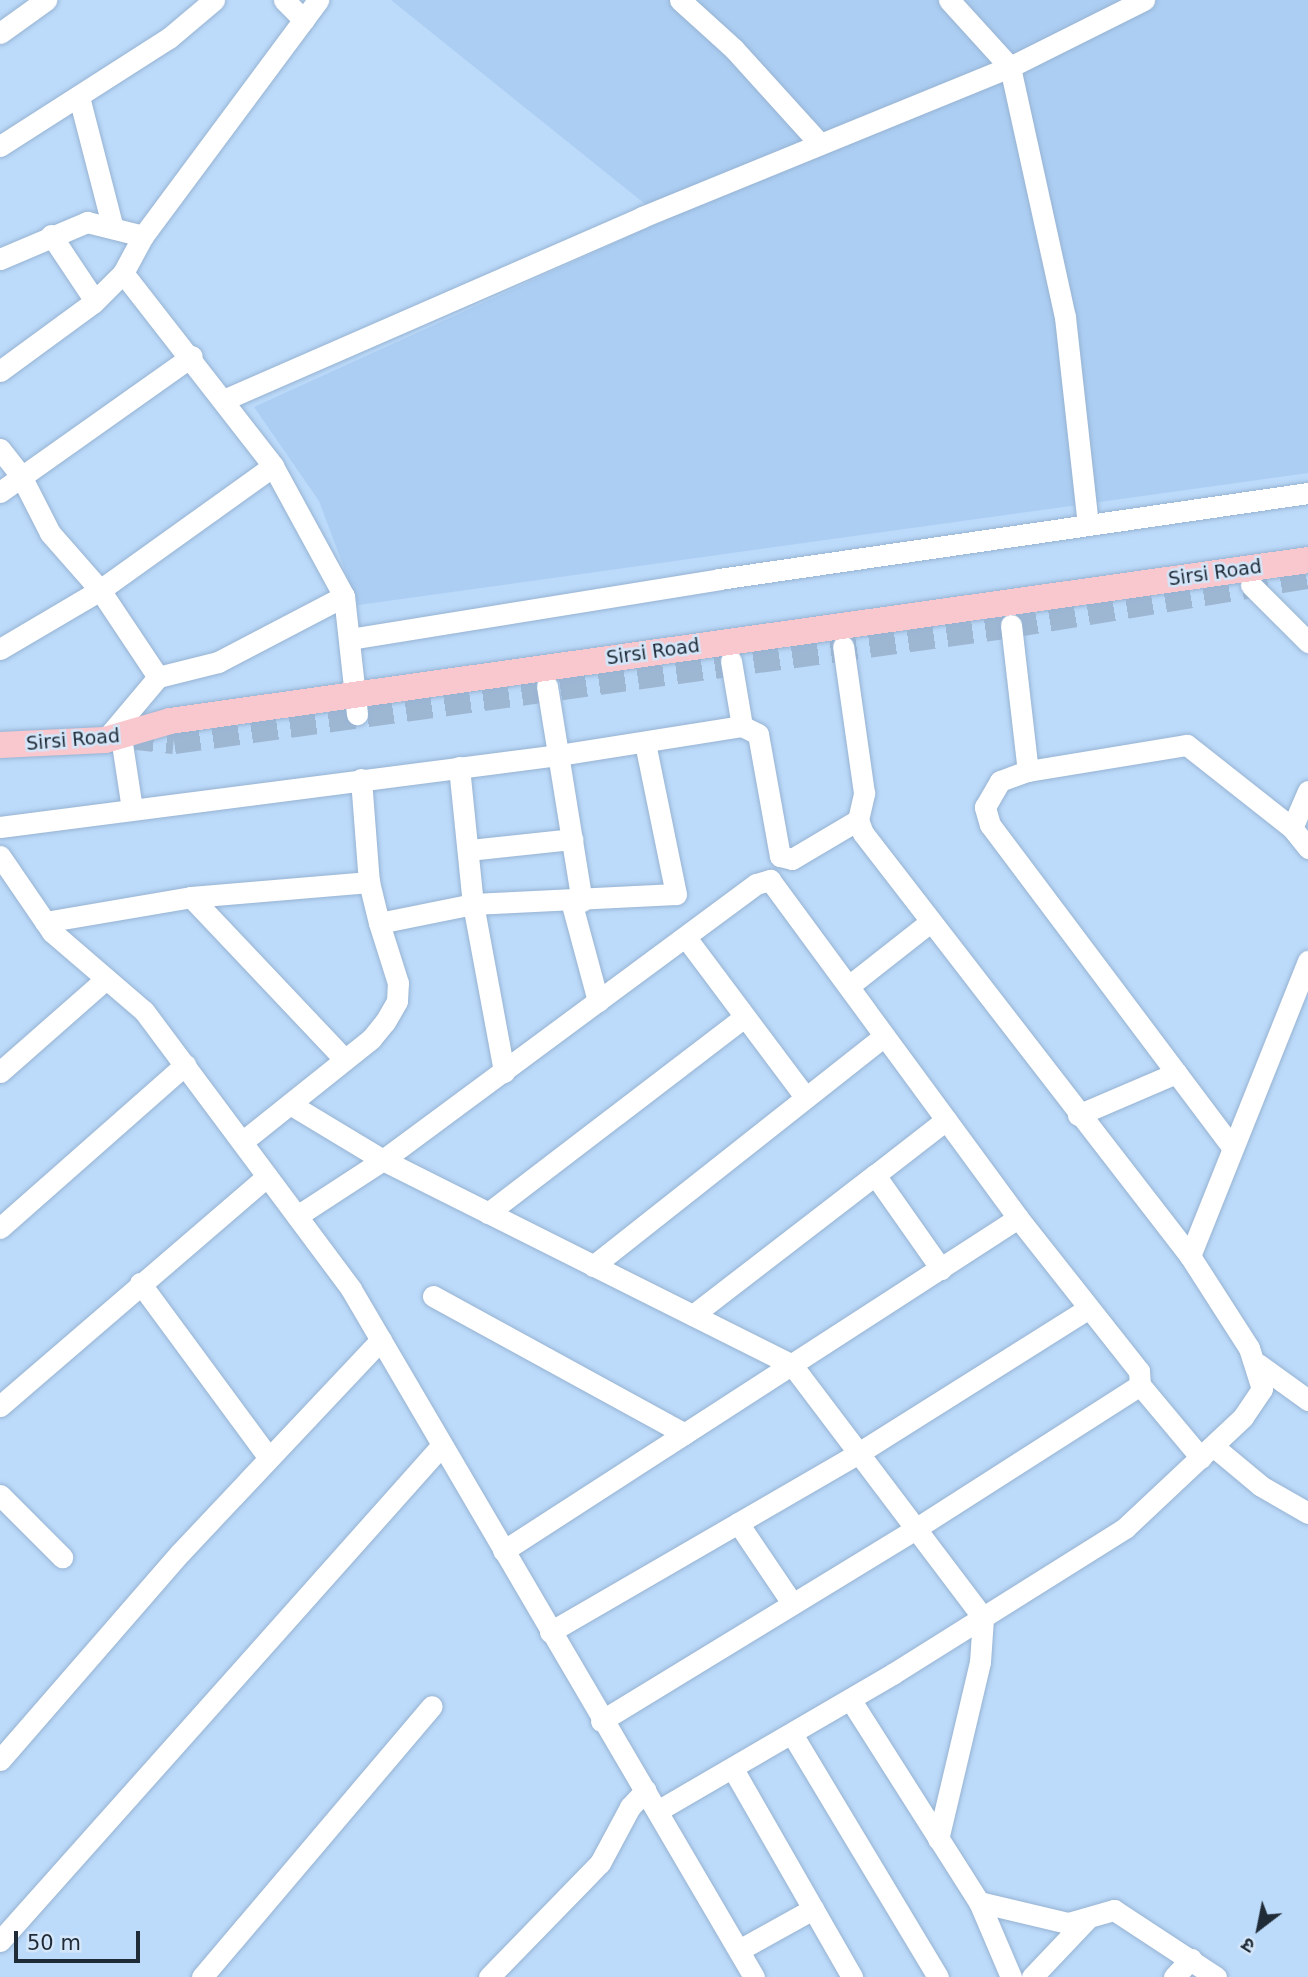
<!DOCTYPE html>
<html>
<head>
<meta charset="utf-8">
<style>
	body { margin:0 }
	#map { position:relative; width:1308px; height:1977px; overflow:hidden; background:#bcdafa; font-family:"DejaVu Sans","Noto Sans Devanagari",sans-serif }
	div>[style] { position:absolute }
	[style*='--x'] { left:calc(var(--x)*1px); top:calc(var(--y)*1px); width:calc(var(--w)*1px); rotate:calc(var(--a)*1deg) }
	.built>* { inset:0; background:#accef3 }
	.major-tunnel>* { height:26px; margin-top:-13px; transform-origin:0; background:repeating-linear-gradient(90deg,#9db7d3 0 26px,transparent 0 39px) }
	.roads { filter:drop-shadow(0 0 2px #97b3d2) drop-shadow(0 0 2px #97b3d2) }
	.minor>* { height:21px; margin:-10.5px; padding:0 10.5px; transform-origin:10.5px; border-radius:10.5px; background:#fff }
	.major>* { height:26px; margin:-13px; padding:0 13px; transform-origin:13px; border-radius:13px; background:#f9c7ce }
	span { translate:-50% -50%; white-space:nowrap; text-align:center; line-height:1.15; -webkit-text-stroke:5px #d4e6f9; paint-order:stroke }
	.street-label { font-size:19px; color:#1f2b37 }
	.north { position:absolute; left:1224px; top:1893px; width:70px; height:70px; -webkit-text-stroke:5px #d4e6f9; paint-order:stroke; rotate:212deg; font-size:19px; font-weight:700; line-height:28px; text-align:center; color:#1f2b37 }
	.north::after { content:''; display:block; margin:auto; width:24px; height:32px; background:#1f2b37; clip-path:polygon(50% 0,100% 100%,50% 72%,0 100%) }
	.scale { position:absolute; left:14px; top:1931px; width:126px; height:32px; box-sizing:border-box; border:4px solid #1f2b37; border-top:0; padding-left:9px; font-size:21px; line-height:24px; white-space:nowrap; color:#1f2b37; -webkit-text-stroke:5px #d4e6f9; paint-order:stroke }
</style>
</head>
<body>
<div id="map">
	<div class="built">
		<i style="clip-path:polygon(391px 0,1308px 0,1308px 473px,358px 605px,319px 501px,254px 407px,665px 220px)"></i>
	</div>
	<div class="major-tunnel">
		<i style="--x:128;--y:736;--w:46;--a:6.2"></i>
		<i style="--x:174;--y:741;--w:845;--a:-7.89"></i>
		<i style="--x:1011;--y:625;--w:301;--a:-9.4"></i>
	</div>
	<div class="roads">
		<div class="minor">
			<i style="--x:284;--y:0;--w:28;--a:45"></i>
			<i style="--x:680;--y:0;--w:73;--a:42.2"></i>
			<i style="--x:734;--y:49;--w:128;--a:47.8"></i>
			<i style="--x:949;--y:0;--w:91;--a:47.7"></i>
			<i style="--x:1010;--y:67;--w:256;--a:77.6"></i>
			<i style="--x:1065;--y:317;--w:209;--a:83.7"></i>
			<i style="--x:0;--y:33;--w:57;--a:-35.7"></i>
			<i style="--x:79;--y:97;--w:132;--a:75.5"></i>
			<i style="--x:0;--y:146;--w:201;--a:-32.6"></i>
			<i style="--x:169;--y:38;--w:59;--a:-40.2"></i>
			<i style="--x:51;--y:235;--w:79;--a:56.3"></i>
			<i style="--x:0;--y:259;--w:95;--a:-23"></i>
			<i style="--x:87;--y:222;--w:58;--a:14"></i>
			<i style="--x:123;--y:273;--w:244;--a:52.1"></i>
			<i style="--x:273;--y:466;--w:148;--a:61.4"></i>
			<i style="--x:344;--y:596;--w:119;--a:83.7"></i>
			<i style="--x:0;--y:371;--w:115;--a:-36.2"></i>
			<i style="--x:93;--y:303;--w:42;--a:-45"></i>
			<i style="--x:123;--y:273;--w:42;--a:-61.6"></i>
			<i style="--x:143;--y:236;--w:294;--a:-53.4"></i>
			<i style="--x:226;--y:399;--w:454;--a:-23.6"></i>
			<i style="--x:642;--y:217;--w:397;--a:-22.2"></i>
			<i style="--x:1010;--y:67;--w:150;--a:-26.6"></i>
			<i style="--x:0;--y:449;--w:34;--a:52"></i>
			<i style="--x:21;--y:476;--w:64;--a:63"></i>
			<i style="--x:50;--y:533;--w:76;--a:48.7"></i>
			<i style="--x:100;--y:590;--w:105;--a:56.3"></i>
			<i style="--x:0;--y:492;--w:235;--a:-35.3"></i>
			<i style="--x:1251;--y:585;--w:81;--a:45"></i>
			<i style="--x:1011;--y:625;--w:147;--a:83.4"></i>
			<i style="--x:350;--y:639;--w:374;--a:-9.2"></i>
			<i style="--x:719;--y:579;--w:595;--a:-8.31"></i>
			<i style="--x:0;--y:649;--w:116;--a:-30.5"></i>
			<i style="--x:100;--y:590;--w:213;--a:-35.6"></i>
			<i style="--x:547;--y:686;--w:218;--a:80.8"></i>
			<i style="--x:742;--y:726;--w:18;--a:27"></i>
			<i style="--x:758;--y:734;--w:124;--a:79.8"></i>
			<i style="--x:780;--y:856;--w:12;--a:14"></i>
			<i style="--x:792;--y:859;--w:77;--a:-30.6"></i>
			<i style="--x:121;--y:737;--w:73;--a:81.3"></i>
			<i style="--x:105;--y:740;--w:82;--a:-49.9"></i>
			<i style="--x:158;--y:677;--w:62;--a:-14"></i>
			<i style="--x:218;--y:662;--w:142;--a:-27.6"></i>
			<i style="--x:459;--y:767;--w:138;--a:84.2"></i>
			<i style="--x:473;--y:904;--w:171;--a:79.5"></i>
			<i style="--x:361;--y:779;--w:103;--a:85.6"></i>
			<i style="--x:369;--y:882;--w:42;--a:76.3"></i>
			<i style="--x:379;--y:923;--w:96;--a:-11.4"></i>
			<i style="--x:473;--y:904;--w:203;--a:-2.8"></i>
			<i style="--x:676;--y:894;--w:154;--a:-101.6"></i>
			<i style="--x:1308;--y:791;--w:40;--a:113.4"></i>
			<i style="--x:1292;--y:828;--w:26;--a:51"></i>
			<i style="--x:0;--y:827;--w:564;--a:-7.34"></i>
			<i style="--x:559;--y:755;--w:185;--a:-9"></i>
			<i style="--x:742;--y:726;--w:66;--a:-99.6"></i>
			<i style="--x:469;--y:850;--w:104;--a:-6.1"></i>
			<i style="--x:0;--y:856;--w:92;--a:55.6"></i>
			<i style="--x:52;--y:932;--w:121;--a:40.7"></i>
			<i style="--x:144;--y:1011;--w:347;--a:53.3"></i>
			<i style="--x:351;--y:1289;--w:797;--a:59.64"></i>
			<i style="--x:191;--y:897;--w:223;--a:46.6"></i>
			<i style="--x:571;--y:901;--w:104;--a:74.9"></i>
			<i style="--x:45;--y:922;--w:148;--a:-9.7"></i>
			<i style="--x:191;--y:897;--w:179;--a:-4.8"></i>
			<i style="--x:687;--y:939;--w:197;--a:53.2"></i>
			<i style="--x:850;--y:985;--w:102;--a:-38.2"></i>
			<i style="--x:0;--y:1072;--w:141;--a:-41.3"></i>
			<i style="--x:290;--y:1104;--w:109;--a:31.1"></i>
			<i style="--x:383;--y:1160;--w:457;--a:26.6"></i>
			<i style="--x:792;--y:1365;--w:317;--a:52.9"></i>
			<i style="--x:983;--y:1618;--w:44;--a:93.9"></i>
			<i style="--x:980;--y:1662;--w:182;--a:103.3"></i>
			<i style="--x:1078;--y:1115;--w:107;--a:-23.2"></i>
			<i style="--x:242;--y:1142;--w:165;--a:-38.6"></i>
			<i style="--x:371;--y:1039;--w:22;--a:-51"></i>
			<i style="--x:385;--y:1022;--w:24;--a:-60"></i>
			<i style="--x:397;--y:1001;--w:18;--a:-87"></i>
			<i style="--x:398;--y:983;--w:63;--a:-107.6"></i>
			<i style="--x:1232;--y:1147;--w:403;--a:-126.9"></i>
			<i style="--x:990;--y:825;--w:19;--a:-106"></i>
			<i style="--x:985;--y:807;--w:30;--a:-60"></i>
			<i style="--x:1000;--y:781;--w:30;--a:-20"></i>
			<i style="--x:1028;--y:771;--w:161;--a:-9.3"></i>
			<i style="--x:1187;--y:745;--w:134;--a:38.3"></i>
			<i style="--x:875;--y:1175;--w:90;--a:-37.8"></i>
			<i style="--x:488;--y:1213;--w:321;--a:-37.4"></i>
			<i style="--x:297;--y:1216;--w:103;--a:-33.1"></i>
			<i style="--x:383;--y:1160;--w:464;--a:-36.5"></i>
			<i style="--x:756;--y:884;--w:15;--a:-16"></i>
			<i style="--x:770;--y:880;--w:419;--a:53.7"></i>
			<i style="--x:1018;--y:1218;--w:613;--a:147.11"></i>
			<i style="--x:0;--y:1228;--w:247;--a:-41.4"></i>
			<i style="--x:1190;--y:1256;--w:318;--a:-68.2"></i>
			<i style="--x:593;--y:1266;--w:371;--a:-38.3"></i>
			<i style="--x:140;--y:1283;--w:217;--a:53.6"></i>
			<i style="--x:433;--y:1296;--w:287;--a:28.7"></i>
			<i style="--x:693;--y:1315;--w:230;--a:-37.6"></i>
			<i style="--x:875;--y:1175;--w:115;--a:54.9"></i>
			<i style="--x:1258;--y:1364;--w:62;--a:35.8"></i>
			<i style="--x:1140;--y:1385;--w:95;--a:50.1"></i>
			<i style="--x:0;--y:1406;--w:352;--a:-40.7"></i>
			<i style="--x:1213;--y:1446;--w:62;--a:39.8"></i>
			<i style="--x:1261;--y:1486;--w:54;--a:29.9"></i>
			<i style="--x:0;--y:1495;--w:88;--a:45"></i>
			<i style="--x:738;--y:1523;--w:97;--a:56"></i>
			<i style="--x:550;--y:1632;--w:355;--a:-30.1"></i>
			<i style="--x:857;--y:1454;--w:272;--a:-32.2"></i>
			<i style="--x:850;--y:1699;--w:241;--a:57.6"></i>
			<i style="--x:979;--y:1902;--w:91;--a:13.3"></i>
			<i style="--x:1068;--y:1923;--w:48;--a:-15.8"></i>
			<i style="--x:1114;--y:1910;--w:122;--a:33.3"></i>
			<i style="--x:601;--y:1721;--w:368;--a:-31.4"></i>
			<i style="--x:915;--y:1529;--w:267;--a:-32.6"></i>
			<i style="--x:1140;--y:1385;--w:14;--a:-94"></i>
			<i style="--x:1139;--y:1371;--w:195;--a:-128.3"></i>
			<i style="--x:792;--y:1734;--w:283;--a:59"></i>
			<i style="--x:0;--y:1760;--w:274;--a:-49"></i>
			<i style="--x:180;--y:1553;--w:293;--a:-46.7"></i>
			<i style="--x:733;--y:1769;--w:240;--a:60.2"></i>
			<i style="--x:659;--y:1810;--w:272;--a:-30.2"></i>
			<i style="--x:894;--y:1673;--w:273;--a:-32.1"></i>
			<i style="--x:1125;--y:1528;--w:162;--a:-43.2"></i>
			<i style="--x:1243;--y:1417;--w:34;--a:-56"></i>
			<i style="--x:1262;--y:1389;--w:43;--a:-107.6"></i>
			<i style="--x:1249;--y:1348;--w:109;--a:-122.7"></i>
			<i style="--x:1190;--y:1256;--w:535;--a:-127.71"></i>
			<i style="--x:863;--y:833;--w:14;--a:-111"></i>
			<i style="--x:858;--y:820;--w:28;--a:-77"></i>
			<i style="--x:864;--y:793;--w:148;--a:-98.1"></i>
			<i style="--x:979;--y:1902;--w:82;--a:66.9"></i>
			<i style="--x:0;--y:1941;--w:664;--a:-48.29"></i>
			<i style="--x:739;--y:1950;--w:85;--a:-29"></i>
			<i style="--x:202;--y:1977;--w:355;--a:-49.7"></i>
			<i style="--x:489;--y:1977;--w:159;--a:-45.8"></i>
			<i style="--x:600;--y:1863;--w:64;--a:-61.8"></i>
			<i style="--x:630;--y:1807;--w:23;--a:-47"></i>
			<i style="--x:1032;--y:1977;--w:80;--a:-46.5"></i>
			<i style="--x:1174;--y:1977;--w:25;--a:-47"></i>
		</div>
		<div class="major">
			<i style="--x:0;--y:745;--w:105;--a:-2.7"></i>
			<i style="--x:105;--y:740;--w:68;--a:-16.3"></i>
			<i style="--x:170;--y:721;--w:1149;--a:-8.05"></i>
		</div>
	</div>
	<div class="street-label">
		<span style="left:1215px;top:573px;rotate:-8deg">Sirsi Road</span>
		<span style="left:653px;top:652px;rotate:-8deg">Sirsi Road</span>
		<span style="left:73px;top:740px;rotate:-5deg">Sirsi Road</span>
	</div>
	<div class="north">उ</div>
	<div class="scale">50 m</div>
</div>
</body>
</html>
